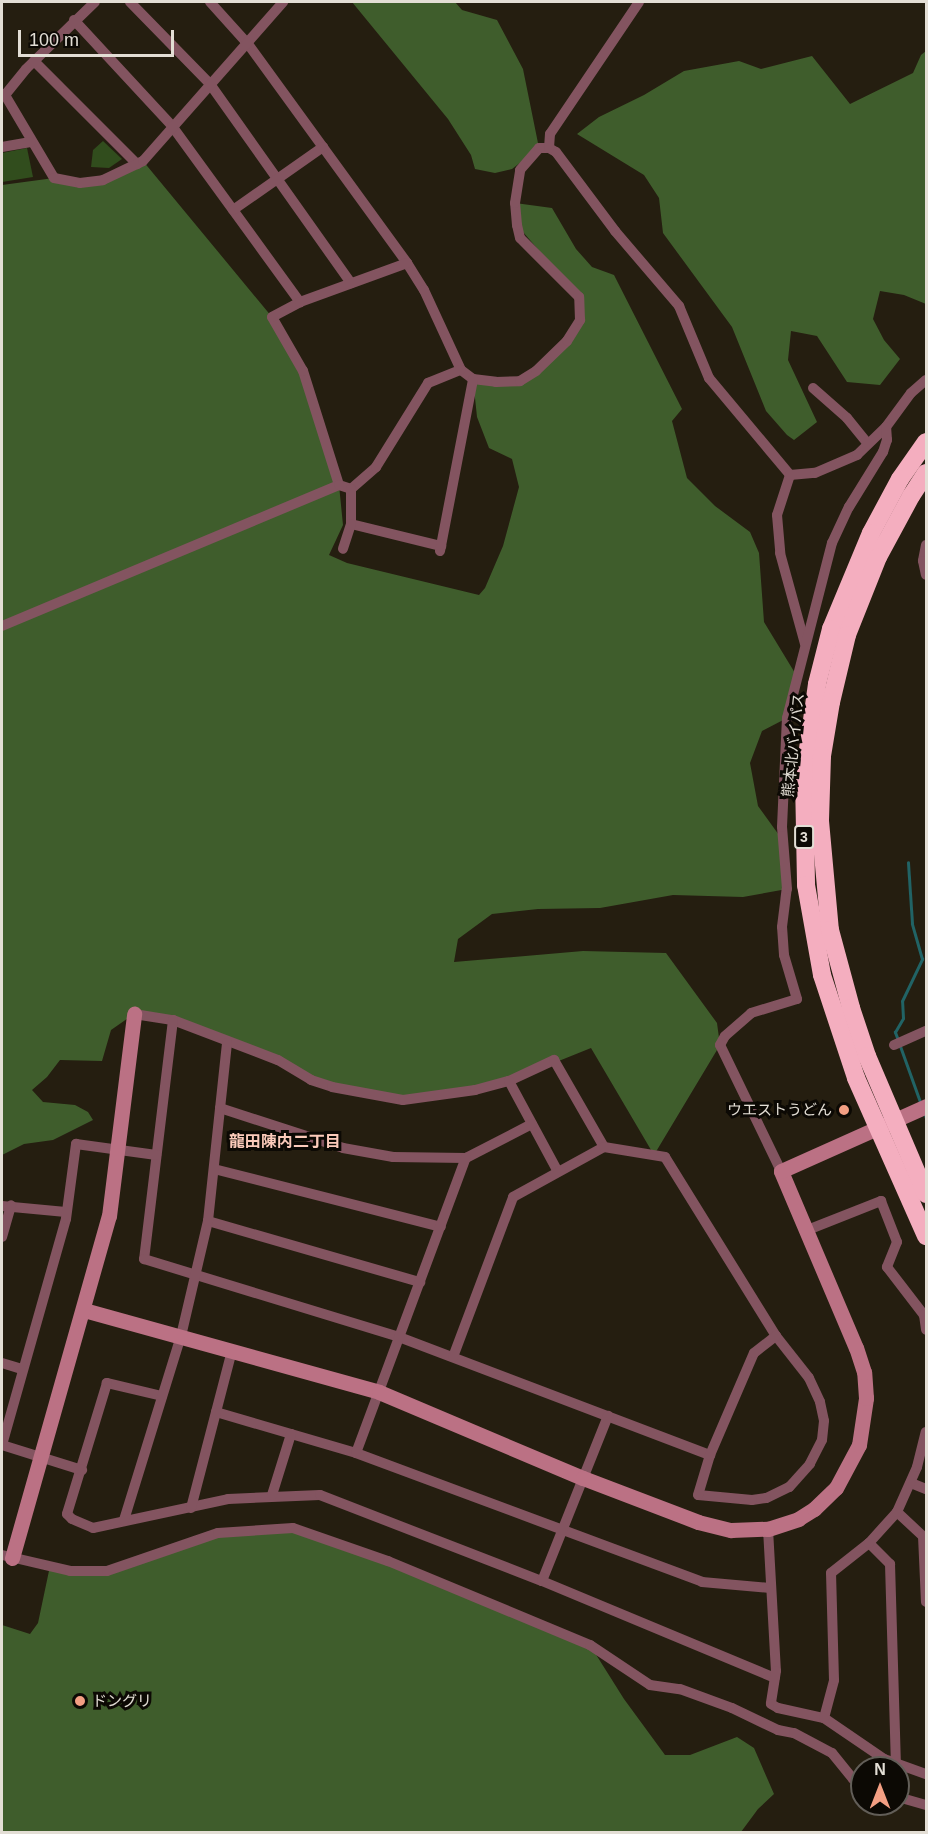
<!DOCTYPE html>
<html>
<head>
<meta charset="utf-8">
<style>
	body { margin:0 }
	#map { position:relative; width:928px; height:1834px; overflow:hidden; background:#251e10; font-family:Arial,"Noto Sans JP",sans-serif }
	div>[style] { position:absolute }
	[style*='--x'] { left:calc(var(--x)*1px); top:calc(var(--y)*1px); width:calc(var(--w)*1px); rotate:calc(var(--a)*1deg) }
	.green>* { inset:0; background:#314d1d }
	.forest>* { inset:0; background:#3f5d2c }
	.stream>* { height:3px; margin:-1.5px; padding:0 1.5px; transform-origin:1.5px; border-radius:1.5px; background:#216365 }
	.street>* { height:10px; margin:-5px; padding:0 5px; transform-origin:5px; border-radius:5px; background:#835460 }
	.secondary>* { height:15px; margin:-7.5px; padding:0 7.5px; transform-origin:7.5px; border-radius:7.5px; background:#bb7184 }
	.highway>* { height:18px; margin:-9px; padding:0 9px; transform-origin:9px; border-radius:9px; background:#f4aebf }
	.dots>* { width:16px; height:16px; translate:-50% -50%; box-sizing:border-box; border:3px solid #0c0904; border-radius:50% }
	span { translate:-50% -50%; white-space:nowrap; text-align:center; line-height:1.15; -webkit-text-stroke:6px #0c0904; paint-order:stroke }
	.shield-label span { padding:2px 4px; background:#0c0904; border:2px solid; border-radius:4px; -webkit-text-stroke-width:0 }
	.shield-label { font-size:14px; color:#e3ded5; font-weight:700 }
	.street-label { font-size:15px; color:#e3ded5 }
	.poi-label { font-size:15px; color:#e3ded5 }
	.right { translate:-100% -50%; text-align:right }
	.left { translate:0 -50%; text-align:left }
	.neighbourhood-label { font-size:16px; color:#fbcaba; font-weight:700 }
	.frame { position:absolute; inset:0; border:3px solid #e3ded5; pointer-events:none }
	.north { position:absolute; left:850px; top:1756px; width:60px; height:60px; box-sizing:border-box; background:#0c0904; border:2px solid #625e58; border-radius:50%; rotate:0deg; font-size:16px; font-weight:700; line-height:24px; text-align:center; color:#e3ded5 }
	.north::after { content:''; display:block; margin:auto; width:21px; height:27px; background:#f39f83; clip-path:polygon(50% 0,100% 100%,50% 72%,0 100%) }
	.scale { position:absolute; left:18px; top:30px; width:156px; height:27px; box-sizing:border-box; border:3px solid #e3ded5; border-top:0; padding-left:8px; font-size:18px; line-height:21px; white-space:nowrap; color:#e3ded5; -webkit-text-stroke:4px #0c0904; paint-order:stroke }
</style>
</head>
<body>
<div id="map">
	<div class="green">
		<i style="clip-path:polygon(103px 141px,122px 159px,109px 168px,91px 167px,93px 150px)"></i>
		<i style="clip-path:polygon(27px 148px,33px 177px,2px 182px,2px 153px)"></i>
	</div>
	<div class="forest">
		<i style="clip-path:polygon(352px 2px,455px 2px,462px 10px,497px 20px,523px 69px,539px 148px,512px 169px,495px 173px,475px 169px,471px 155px,448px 119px)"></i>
		<i style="clip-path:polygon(926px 51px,926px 304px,904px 295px,880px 291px,873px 319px,884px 340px,900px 359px,880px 385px,847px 382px,817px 336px,791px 331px,788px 360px,817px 422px,794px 440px,787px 435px,766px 411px,732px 327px,663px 233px,659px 198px,644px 175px,577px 134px,599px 117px,644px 95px,684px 71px,739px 61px,761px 69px,812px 56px,850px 104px,913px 73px,921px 55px)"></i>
		<i style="clip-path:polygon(143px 161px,272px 317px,292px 352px,339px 485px,343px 525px,329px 555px,347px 563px,479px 595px,485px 588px,503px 546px,519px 487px,512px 459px,489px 448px,477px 417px,473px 379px,520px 381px,575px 330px,579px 297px,517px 225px,515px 203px,552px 208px,576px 249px,592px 267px,614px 275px,682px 409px,672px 421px,687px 478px,715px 506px,750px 532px,759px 553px,764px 622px,798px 678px,787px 718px,762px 731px,750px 763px,758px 806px,784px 842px,787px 889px,743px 897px,673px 895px,600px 908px,538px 909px,492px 914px,458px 939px,454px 962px,583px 951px,666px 953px,717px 1023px,720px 1045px,654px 1155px,591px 1048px,509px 1081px,403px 1100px,332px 1087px,173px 1020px,134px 1014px,111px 1030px,102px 1061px,60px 1060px,47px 1077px,32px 1090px,43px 1102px,75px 1105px,88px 1112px,93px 1120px,53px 1140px,24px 1144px,2px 1155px,2px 185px,54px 178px,80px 183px)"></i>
		<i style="clip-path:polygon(293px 1528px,590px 1645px,624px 1699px,665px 1755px,690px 1755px,737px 1737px,754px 1748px,774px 1794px,758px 1809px,741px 1832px,2px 1832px,2px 1625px,30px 1634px,38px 1623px,50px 1566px,105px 1571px,218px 1533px)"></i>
	</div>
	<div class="stream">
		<i style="--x:898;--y:1040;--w:9;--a:-111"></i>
		<i style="--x:895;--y:1032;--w:16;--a:-60"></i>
		<i style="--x:903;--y:1018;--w:17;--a:-93"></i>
		<i style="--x:902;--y:1001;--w:47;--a:-64.5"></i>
		<i style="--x:922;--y:959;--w:37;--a:-106"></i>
		<i style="--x:912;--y:923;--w:61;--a:-93.8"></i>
		<i style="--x:900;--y:1046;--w:59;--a:70.3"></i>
		<i style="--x:924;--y:1111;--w:7;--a:74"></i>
	</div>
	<div class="street">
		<i style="--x:130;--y:2;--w:115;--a:45.7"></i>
		<i style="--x:210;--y:84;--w:244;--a:54.7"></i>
		<i style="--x:210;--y:2;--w:57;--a:47.9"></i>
		<i style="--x:248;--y:44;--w:271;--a:54"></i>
		<i style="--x:407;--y:263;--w:32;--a:58"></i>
		<i style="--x:424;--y:290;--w:88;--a:65.2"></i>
		<i style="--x:461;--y:370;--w:15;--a:37"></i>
		<i style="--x:473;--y:379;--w:23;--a:7"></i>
		<i style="--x:496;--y:382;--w:24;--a:-2"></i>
		<i style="--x:520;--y:381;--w:19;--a:-32"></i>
		<i style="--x:536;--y:371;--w:43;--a:-44.1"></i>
		<i style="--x:567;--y:341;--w:25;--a:-58"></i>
		<i style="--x:580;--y:320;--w:23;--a:-92"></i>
		<i style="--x:579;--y:297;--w:83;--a:-135"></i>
		<i style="--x:520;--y:238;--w:13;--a:-103"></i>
		<i style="--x:517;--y:225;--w:22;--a:-95"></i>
		<i style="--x:515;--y:203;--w:33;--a:-81"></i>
		<i style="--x:520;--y:170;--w:29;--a:-49"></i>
		<i style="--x:539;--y:148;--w:10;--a:0"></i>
		<i style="--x:549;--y:148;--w:8;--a:30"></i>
		<i style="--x:556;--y:152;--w:99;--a:53.2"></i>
		<i style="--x:615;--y:231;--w:99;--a:49.5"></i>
		<i style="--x:679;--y:306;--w:78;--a:67.4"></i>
		<i style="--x:709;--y:378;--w:126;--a:50.1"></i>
		<i style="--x:74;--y:20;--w:144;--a:47.2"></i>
		<i style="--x:172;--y:126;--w:218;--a:54"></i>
		<i style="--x:34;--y:61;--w:146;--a:45"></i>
		<i style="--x:2;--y:94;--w:3;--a:18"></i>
		<i style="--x:5;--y:95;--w:96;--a:59.4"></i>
		<i style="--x:54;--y:178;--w:26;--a:11"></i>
		<i style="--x:80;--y:183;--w:23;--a:-7"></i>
		<i style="--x:103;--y:180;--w:44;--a:-25.4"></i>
		<i style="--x:143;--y:161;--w:212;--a:-48.6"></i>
		<i style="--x:5;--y:95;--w:33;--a:-51"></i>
		<i style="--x:26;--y:69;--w:96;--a:-44.2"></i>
		<i style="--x:2;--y:147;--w:29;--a:-10"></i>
		<i style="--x:549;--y:148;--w:14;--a:-86"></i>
		<i style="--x:550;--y:134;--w:159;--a:-56"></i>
		<i style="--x:233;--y:210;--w:110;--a:-35"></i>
		<i style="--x:813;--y:388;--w:45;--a:41.4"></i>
		<i style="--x:847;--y:418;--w:33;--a:51"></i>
		<i style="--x:790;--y:475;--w:42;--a:108"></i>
		<i style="--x:777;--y:515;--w:38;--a:85"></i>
		<i style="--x:780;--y:553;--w:94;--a:74.6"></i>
		<i style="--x:790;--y:475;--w:25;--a:-5"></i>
		<i style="--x:815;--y:473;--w:46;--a:-23.2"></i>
		<i style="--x:857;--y:455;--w:40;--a:-44"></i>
		<i style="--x:886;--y:427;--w:42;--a:-53.7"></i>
		<i style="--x:911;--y:393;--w:20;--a:-41"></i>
		<i style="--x:339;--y:485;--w:120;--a:-107.5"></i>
		<i style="--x:303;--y:371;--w:62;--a:-119.9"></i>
		<i style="--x:272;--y:317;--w:32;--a:-28"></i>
		<i style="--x:300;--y:302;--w:114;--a:-20"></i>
		<i style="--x:351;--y:489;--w:33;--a:-41"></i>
		<i style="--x:376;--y:467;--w:99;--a:-58.2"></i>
		<i style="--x:428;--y:383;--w:35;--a:-22"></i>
		<i style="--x:351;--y:524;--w:93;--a:13.7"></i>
		<i style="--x:926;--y:545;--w:16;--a:101"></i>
		<i style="--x:923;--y:561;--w:14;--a:78"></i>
		<i style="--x:440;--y:551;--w:175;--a:-79.1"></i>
		<i style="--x:2;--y:626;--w:365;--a:-22.7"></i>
		<i style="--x:339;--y:485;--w:13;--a:18"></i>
		<i style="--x:351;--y:489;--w:35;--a:90"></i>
		<i style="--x:351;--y:524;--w:26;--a:108"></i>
		<i style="--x:134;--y:1014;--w:39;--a:9"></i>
		<i style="--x:173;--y:1020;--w:112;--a:20.9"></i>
		<i style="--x:278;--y:1060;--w:39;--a:31"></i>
		<i style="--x:311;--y:1080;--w:22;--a:18"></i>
		<i style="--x:332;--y:1087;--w:72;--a:10.4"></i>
		<i style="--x:403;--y:1100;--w:73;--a:-7.9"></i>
		<i style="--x:475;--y:1090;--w:35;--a:-15"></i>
		<i style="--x:509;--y:1081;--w:50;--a:-25"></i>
		<i style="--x:554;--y:1060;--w:100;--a:60.1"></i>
		<i style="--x:173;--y:1020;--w:241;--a:96.9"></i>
		<i style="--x:144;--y:1259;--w:267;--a:17"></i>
		<i style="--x:399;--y:1337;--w:333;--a:20.8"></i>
		<i style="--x:894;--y:1045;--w:35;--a:-24"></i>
		<i style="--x:509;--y:1081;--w:103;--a:61.7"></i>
		<i style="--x:220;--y:1108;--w:129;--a:18"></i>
		<i style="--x:343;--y:1148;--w:51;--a:10.2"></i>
		<i style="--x:393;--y:1157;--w:73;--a:0.8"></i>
		<i style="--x:466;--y:1158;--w:74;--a:-27.3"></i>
		<i style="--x:214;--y:1169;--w:234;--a:14.3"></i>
		<i style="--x:781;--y:1171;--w:140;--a:-115.8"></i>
		<i style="--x:720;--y:1045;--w:10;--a:-61"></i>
		<i style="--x:725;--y:1036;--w:35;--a:-41"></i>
		<i style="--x:751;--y:1013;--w:48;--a:-16.9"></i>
		<i style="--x:797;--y:999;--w:46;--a:-106.5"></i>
		<i style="--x:784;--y:955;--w:28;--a:-94"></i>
		<i style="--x:782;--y:927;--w:38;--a:-83"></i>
		<i style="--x:787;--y:889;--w:62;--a:-94.6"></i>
		<i style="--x:782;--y:827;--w:109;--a:-87.4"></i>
		<i style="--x:787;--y:718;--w:181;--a:-75.6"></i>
		<i style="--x:832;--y:543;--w:40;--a:-65"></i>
		<i style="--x:849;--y:507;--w:65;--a:-58.3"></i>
		<i style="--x:883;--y:452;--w:13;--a:-72"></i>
		<i style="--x:887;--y:440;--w:13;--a:-94"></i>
		<i style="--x:2;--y:1206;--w:64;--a:5.4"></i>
		<i style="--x:208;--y:1221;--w:221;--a:16.1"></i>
		<i style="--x:805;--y:1231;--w:82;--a:-21.5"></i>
		<i style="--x:881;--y:1201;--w:44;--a:68.7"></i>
		<i style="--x:897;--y:1242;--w:27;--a:112"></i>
		<i style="--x:887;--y:1267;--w:61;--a:52.4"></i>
		<i style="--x:924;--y:1315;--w:15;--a:82"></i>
		<i style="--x:2;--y:1237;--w:33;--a:-74"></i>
		<i style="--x:453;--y:1357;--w:171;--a:-69.4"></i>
		<i style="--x:513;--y:1197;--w:104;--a:-28.8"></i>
		<i style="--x:604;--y:1147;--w:62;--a:9.3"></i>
		<i style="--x:665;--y:1157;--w:211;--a:58.2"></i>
		<i style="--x:776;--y:1336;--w:53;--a:51.8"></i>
		<i style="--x:809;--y:1378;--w:26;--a:65"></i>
		<i style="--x:820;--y:1402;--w:19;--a:78"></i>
		<i style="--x:824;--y:1421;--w:19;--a:96"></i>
		<i style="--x:822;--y:1440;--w:27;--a:117"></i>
		<i style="--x:810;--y:1464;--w:31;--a:132"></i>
		<i style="--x:789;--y:1487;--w:25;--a:154"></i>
		<i style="--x:766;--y:1498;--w:14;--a:172"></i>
		<i style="--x:752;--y:1500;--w:54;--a:-174.7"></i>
		<i style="--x:698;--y:1495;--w:42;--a:-73.3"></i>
		<i style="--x:710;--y:1455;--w:111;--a:-66.7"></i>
		<i style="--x:754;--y:1353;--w:28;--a:-38"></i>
		<i style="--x:2;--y:1363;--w:21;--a:17"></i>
		<i style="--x:162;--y:1396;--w:57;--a:-166.7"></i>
		<i style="--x:107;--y:1383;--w:137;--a:107"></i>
		<i style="--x:67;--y:1514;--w:7;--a:45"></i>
		<i style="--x:72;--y:1519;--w:23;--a:23"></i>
		<i style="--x:93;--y:1528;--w:138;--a:-12.1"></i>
		<i style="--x:228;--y:1499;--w:92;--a:-2.5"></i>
		<i style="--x:320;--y:1495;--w:238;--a:21.2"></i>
		<i style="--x:542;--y:1581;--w:252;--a:22.6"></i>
		<i style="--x:216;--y:1412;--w:146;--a:16.3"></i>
		<i style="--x:356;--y:1453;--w:369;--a:20.4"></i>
		<i style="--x:702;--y:1582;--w:69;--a:5"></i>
		<i style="--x:2;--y:1445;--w:235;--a:-74.2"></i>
		<i style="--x:66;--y:1219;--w:76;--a:-82.4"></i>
		<i style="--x:76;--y:1144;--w:81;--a:7.8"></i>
		<i style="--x:2;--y:1445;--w:84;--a:17.4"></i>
		<i style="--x:356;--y:1453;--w:315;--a:-69.6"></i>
		<i style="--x:911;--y:1483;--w:16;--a:22"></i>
		<i style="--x:272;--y:1495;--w:64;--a:-72.7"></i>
		<i style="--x:191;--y:1508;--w:162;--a:-75.4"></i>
		<i style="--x:897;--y:1512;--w:35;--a:43"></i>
		<i style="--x:923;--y:1536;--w:66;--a:87.4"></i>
		<i style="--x:124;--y:1520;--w:193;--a:-72.8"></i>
		<i style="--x:181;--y:1336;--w:118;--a:-76.8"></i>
		<i style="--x:208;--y:1221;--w:179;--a:-83.9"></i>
		<i style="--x:768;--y:1529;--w:142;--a:86.8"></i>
		<i style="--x:776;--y:1671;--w:33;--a:99"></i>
		<i style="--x:771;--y:1704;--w:8;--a:30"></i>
		<i style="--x:778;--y:1708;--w:47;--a:12.3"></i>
		<i style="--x:824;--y:1718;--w:73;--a:34.3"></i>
		<i style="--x:884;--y:1759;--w:45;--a:19.7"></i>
		<i style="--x:869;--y:1543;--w:30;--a:45"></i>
		<i style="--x:890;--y:1564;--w:200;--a:88.3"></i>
		<i style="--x:2;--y:1555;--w:70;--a:13.2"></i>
		<i style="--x:70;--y:1571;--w:37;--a:0"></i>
		<i style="--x:107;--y:1571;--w:117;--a:-18.9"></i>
		<i style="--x:218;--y:1533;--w:75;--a:-3.8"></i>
		<i style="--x:293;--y:1528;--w:101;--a:19.2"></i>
		<i style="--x:388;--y:1561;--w:219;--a:22.6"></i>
		<i style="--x:590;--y:1645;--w:72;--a:33.7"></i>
		<i style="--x:650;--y:1685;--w:30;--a:8"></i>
		<i style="--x:680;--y:1689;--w:55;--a:20.1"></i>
		<i style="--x:732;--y:1708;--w:51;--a:25.6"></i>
		<i style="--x:778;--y:1730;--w:16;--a:11"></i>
		<i style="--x:794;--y:1733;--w:43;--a:27.8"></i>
		<i style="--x:832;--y:1753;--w:33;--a:51"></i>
		<i style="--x:853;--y:1779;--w:11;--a:34"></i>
		<i style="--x:542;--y:1581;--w:178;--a:-68.2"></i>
		<i style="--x:824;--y:1718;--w:39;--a:-75"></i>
		<i style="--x:834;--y:1680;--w:107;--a:-91.6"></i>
		<i style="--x:831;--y:1573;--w:48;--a:-38.3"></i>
		<i style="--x:869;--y:1543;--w:42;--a:-47.9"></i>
		<i style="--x:897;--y:1512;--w:49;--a:-66"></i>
		<i style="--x:917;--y:1467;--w:36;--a:-76"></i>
		<i style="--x:898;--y:1797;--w:29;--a:16"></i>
	</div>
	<div class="secondary">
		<i style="--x:84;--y:1310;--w:306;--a:15.5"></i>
		<i style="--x:379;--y:1392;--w:221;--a:22.9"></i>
		<i style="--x:583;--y:1478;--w:123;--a:20.9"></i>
		<i style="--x:698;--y:1522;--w:34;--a:14"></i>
		<i style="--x:731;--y:1530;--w:37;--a:-2"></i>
		<i style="--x:768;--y:1529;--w:32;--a:-18"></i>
		<i style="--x:798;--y:1519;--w:19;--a:-32"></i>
		<i style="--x:814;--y:1509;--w:30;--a:-44"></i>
		<i style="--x:836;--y:1488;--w:49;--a:-61.9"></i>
		<i style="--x:859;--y:1445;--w:48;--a:-81.5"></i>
		<i style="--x:866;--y:1398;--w:26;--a:-94"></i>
		<i style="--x:864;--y:1372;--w:25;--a:-108"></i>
		<i style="--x:856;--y:1348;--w:192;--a:-113"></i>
		<i style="--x:781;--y:1171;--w:159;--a:-24.1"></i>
		<i style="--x:12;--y:1558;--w:355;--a:-74.2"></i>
		<i style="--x:109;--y:1216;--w:204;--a:-82.9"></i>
	</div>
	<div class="highway">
		<i style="--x:926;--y:442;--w:45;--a:125.1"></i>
		<i style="--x:900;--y:479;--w:61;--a:118.2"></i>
		<i style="--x:871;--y:533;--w:104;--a:112.6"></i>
		<i style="--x:831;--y:629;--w:57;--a:104.3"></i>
		<i style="--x:817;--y:684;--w:95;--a:97.9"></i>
		<i style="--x:804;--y:778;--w:107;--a:88.9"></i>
		<i style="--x:806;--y:885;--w:91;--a:79.9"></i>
		<i style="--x:822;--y:975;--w:108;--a:71.7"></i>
		<i style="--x:856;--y:1078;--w:173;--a:66.1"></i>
		<i style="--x:926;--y:473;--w:27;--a:123"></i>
		<i style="--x:911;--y:496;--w:69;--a:118.4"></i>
		<i style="--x:878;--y:557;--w:84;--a:111.7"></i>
		<i style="--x:847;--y:635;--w:69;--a:103.4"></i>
		<i style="--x:831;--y:702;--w:55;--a:99.5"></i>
		<i style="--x:822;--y:756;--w:65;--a:91.8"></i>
		<i style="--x:820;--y:821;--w:109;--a:84.8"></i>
		<i style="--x:830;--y:930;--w:81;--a:74.9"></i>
		<i style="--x:851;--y:1008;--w:51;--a:71.6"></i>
		<i style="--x:867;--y:1056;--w:150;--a:66.9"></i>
	</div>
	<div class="dots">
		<i style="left:844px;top:1110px;background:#f39f83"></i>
		<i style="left:80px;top:1701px;background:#f39f83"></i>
	</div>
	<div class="shield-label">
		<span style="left:804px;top:837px">3</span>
	</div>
	<div class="street-label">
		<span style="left:793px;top:745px;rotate:-84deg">熊本北バイパス</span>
	</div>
	<div class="poi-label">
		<span class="right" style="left:832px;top:1110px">ウエストうどん</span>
		<span class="left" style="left:92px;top:1701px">ドングリ</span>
	</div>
	<div class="neighbourhood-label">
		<span style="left:285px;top:1142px">龍田陳内二丁目</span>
	</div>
	<div class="frame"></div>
	<div class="north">N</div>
	<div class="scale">100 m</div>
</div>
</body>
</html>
